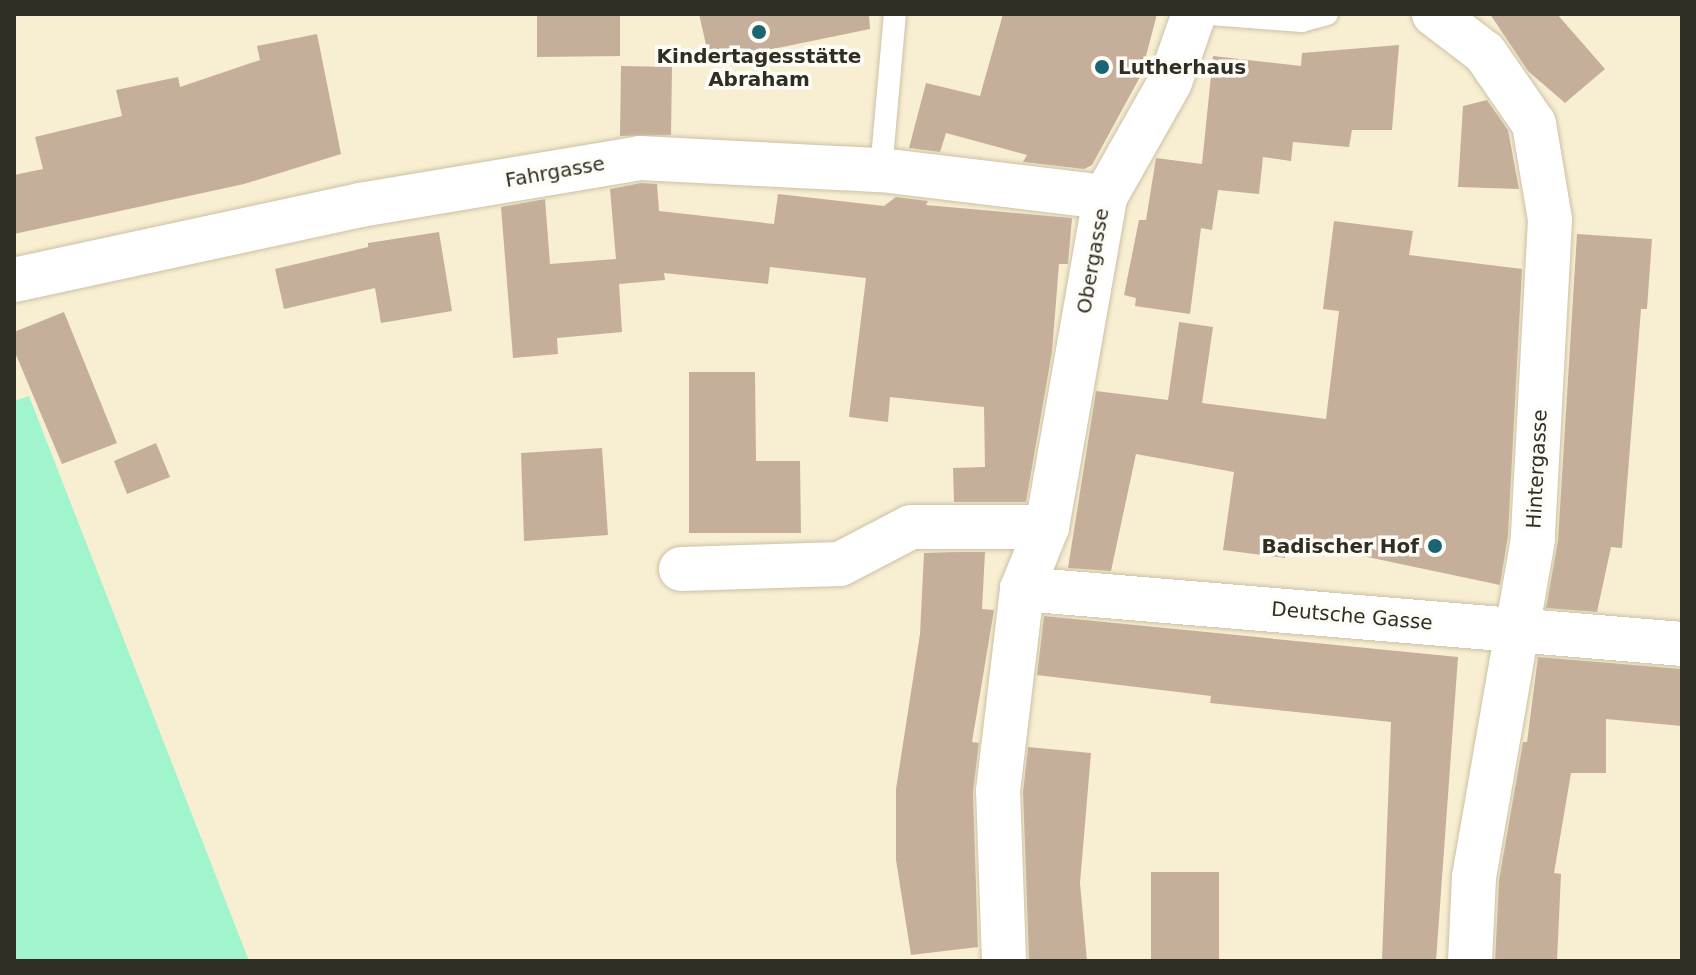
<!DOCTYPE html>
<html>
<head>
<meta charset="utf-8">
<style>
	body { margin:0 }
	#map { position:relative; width:1696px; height:975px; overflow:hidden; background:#f8eed2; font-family:"DejaVu Sans",sans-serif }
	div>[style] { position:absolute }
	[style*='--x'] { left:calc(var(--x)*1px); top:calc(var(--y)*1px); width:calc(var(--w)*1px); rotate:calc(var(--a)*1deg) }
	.green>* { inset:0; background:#a1f5cd }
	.building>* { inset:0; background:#c5af9a }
	.roads { filter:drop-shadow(0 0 2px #cbc1a6) drop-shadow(0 0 2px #cbc1a6) }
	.lane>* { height:22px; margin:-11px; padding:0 11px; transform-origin:11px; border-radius:11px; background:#fff }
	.street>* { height:44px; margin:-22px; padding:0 22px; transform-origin:22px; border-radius:22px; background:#fff }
	.dots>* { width:22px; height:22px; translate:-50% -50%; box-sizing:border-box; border:4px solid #fefcf6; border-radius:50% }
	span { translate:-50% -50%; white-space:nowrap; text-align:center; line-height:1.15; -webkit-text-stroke:7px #fefcf6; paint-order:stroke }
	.poi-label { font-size:20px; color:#302d22; font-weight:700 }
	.left { translate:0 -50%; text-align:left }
	.right { translate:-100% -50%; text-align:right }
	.street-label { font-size:20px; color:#302d22 }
	.frame { position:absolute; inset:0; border:16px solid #302d22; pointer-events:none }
</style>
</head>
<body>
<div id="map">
	<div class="green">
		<i style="clip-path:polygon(29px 396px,249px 961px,14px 961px,14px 401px)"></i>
	</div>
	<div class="building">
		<i style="clip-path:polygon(537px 14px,620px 14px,620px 56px,537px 57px)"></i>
		<i style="clip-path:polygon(699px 14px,869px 14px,870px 29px,710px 62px)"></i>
		<i style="clip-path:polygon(1003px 14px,1157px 14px,1141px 75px,1092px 165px,1084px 169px,1023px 162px,1027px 155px,946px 133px,940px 152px,909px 148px,926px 83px,980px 96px)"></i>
		<i style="clip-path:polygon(1490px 14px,1557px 14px,1605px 69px,1565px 103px,1528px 71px)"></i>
		<i style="clip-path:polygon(317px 34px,341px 154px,244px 184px,14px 234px,14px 175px,43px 169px,35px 137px,122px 116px,116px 90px,178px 77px,180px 87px,260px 60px,257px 46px)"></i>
		<i style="clip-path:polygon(1399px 45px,1392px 130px,1352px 130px,1349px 147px,1293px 142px,1291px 161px,1263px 157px,1259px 194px,1218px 190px,1212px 230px,1201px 228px,1190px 314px,1135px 306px,1136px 298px,1124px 295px,1139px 220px,1146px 220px,1156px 158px,1202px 164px,1213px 56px,1301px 66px,1302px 53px)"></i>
		<i style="clip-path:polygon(621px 66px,672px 67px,671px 135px,620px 136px)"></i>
		<i style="clip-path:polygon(1487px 100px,1508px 130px,1519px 189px,1458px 187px,1463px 106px)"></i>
		<i style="clip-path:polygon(641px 183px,657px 184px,659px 211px,774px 224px,778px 194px,884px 206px,896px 197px,928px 201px,926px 205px,1072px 218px,1068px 264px,1059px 264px,1052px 352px,1026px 502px,954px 502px,953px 468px,985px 467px,984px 407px,890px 397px,888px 422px,849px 417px,866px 278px,770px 267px,768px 284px,664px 273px,665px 280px,619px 284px,622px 332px,557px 338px,558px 354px,513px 358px,501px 207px,545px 199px,550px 264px,616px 259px,610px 189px)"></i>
		<i style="clip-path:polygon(1334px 221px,1413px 231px,1409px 255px,1522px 269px,1508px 536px,1500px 585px,1287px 540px,1285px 558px,1223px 550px,1234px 472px,1136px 454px,1111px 571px,1068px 568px,1096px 391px,1168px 400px,1179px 322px,1213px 327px,1202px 403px,1326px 419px,1339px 311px,1323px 309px)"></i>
		<i style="clip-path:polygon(439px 232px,452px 311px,381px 323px,375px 288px,284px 309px,275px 269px,368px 247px,368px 243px)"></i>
		<i style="clip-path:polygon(1577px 234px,1652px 239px,1647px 309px,1641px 309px,1622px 548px,1611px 547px,1597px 612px,1546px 608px,1558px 540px)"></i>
		<i style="clip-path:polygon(64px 312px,117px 443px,62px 464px,14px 350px,14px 332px)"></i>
		<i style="clip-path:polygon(689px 372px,755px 372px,756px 461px,800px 461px,801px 533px,689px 533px)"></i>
		<i style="clip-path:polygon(156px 443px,170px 477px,127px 494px,114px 461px)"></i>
		<i style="clip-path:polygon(602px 448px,608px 535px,524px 541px,521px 453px)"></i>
		<i style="clip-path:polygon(955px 552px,985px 552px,982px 609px,994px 610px,972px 742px,979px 743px,973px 792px,978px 947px,911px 955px,896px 860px,896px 789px,920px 634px,924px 553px)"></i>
		<i style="clip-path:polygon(1044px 616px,1458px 657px,1436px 961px,1382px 961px,1391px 722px,1210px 703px,1211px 696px,1037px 675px)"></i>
		<i style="clip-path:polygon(1538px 657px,1682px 669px,1682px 726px,1606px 719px,1606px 773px,1571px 773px,1554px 873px,1561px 874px,1557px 961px,1495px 961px,1499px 880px,1523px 742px,1527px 742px)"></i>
		<i style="clip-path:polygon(1028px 747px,1091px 753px,1080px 883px,1087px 961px,1029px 961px,1023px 792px)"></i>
		<i style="clip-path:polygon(1151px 872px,1219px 872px,1219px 961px,1151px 961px)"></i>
	</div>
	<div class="roads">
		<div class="lane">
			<i style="--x:1210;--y:14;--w:92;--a:4.4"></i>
			<i style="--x:1302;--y:21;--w:26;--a:-16"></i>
			<i style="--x:881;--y:170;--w:157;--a:-84.9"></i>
		</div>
		<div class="street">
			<i style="--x:1434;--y:14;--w:64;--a:37.4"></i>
			<i style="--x:1485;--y:53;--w:86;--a:55.4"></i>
			<i style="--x:1534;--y:124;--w:97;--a:80.5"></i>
			<i style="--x:1550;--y:220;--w:319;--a:93.1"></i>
			<i style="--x:1533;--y:539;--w:343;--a:99.9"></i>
			<i style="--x:1474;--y:877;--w:84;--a:92.7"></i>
			<i style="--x:14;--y:280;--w:354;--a:-12.2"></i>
			<i style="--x:360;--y:205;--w:284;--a:-9.5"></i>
			<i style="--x:640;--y:158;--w:241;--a:2.9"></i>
			<i style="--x:881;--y:170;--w:226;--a:6.9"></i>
			<i style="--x:681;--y:569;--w:159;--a:-1.8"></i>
			<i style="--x:840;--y:564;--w:80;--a:-27.5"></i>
			<i style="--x:911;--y:527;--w:136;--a:0"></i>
			<i style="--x:1022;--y:589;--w:662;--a:4.76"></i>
			<i style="--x:1004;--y:961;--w:170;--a:-92"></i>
			<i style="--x:998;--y:791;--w:203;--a:-83.2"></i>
			<i style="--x:1022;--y:589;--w:67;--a:-68"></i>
			<i style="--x:1047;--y:527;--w:335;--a:-80"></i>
			<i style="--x:1105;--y:197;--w:132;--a:-60.5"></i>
			<i style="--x:1170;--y:82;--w:72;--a:-70.6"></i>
		</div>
	</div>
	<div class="dots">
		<i style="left:759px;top:32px;background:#1b6572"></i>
		<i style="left:1102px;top:67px;background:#1b6572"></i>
		<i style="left:1435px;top:546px;background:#1b6572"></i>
	</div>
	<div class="poi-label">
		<span style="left:759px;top:68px">Kindertagesstätte<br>Abraham</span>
		<span class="left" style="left:1118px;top:67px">Lutherhaus</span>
		<span class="right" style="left:1419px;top:546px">Badischer Hof</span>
	</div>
	<div class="street-label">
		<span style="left:555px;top:172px;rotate:-10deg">Fahrgasse</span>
		<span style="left:1093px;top:261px;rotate:-80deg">Obergasse</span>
		<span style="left:1537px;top:469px;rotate:-87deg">Hintergasse</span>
		<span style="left:1352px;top:616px;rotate:5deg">Deutsche Gasse</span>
	</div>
	<div class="frame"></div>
</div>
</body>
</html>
